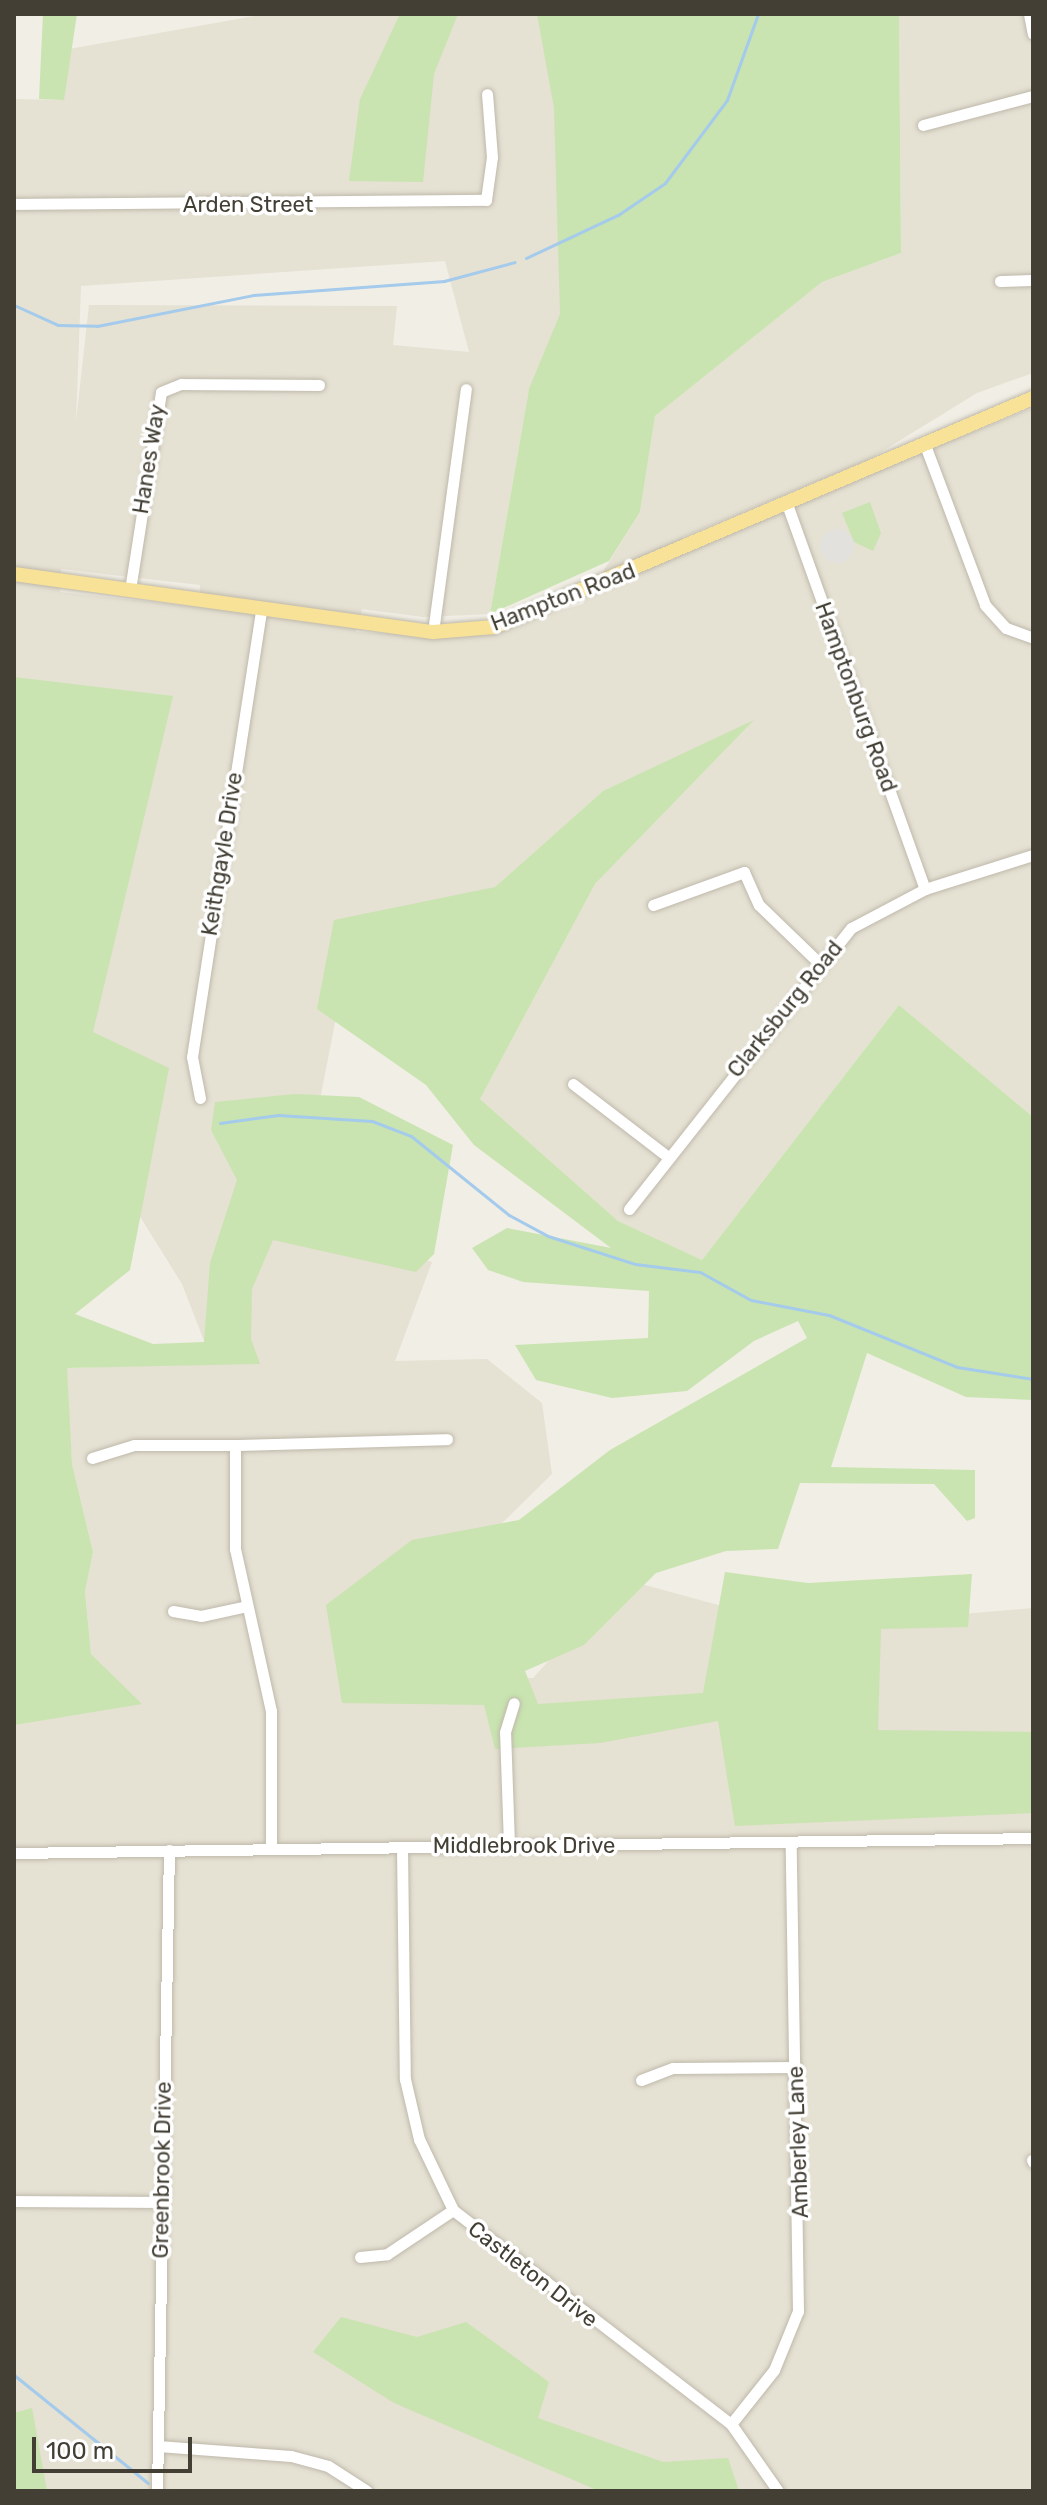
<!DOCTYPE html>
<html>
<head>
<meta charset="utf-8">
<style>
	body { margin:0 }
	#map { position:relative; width:1047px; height:2505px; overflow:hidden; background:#f1eee5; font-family:Rubik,sans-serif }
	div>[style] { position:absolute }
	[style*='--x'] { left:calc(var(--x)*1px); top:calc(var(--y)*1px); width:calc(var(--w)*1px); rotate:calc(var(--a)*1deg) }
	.residential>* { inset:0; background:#e5e1d3 }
	.green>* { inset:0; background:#c9e4b0 }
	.parking>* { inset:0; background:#e2e1dd }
	.round { border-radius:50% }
	.stream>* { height:3px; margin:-1.5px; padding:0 1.5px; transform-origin:1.5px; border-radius:1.5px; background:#a4caec }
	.roads { filter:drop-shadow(0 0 2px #bfb9ab) drop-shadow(0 0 2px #bfb9ab) }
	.minor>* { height:11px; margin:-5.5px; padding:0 5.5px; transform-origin:5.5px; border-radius:5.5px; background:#fff }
	.major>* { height:14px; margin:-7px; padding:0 7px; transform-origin:7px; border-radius:7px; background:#f8e297 }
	span { translate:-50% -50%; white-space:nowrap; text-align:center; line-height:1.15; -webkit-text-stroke:7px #fff; paint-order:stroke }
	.street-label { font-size:22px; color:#433f35 }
	.frame { position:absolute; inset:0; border:16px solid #433f35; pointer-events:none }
	.scale { position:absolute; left:32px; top:2437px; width:160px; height:36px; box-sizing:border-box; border:4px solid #433f35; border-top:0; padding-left:10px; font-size:24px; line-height:28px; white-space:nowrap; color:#433f35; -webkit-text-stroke:6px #fff; paint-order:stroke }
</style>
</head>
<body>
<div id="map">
	<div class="residential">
		<i style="clip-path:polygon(evenodd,266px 14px,578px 14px,571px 379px,529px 389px,490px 614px,423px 617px,362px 609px,356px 632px,467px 637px,583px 604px,640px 512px,655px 416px,822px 282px,901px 253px,899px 14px,1033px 14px,1033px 373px,977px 393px,868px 460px,683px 537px,687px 547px,1033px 408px,1033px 1117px,899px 1005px,702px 1260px,618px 1221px,480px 1099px,595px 884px,751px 723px,603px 791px,495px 887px,355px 921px,313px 1135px,285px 1217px,432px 1262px,395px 1361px,487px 1359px,542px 1403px,552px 1474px,342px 1680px,533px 1678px,623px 1579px,802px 1628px,1033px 1608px,1033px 2491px,14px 2491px,14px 1706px,141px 1704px,91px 1654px,85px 1592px,93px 1552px,72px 1464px,66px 1368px,213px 1364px,182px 1284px,126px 1194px,14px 1175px,14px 99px,63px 100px,69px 49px,266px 14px,445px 261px,469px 352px,393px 345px,397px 306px,89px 305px,76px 422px,81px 286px,445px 261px,266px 14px,61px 569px,200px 585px,199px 607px,60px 592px,61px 569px)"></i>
	</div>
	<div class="green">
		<i style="clip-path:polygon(43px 14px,77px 14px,64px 100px,39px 99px)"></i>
		<i style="clip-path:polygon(400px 14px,458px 14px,434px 74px,423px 182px,349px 181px,360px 99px)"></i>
		<i style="clip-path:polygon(537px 14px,899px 14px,901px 253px,822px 282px,655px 416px,640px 512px,609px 561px,490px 614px,529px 389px,560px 314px,554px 108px)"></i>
		<i style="clip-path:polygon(870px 502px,881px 533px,873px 551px,854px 542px,842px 513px)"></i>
		<i style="clip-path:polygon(14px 677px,173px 696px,93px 1032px,169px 1068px,130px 1270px,75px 1314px,153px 1344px,204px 1342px,210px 1263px,237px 1180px,211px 1130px,215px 1102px,295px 1094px,359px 1097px,453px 1145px,434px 1254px,416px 1272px,273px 1240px,252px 1289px,251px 1339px,260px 1364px,67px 1368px,72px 1464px,93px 1552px,85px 1592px,91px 1654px,142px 1704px,14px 1725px)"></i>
		<i style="clip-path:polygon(754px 720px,595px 884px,480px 1099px,618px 1221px,702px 1260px,899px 1005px,1033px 1117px,1033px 1400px,966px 1397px,867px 1353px,831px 1467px,975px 1470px,975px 1518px,967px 1521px,934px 1484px,800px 1483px,778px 1549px,726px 1551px,656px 1573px,584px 1645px,525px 1671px,538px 1704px,703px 1693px,725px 1572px,808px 1583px,972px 1574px,968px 1627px,881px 1629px,878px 1730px,1033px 1732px,1033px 1813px,735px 1826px,718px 1721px,600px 1743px,495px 1749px,484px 1705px,342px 1703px,326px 1605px,412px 1540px,519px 1520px,610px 1450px,807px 1338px,798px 1321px,754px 1341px,687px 1391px,612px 1398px,536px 1380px,515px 1345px,648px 1338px,649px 1291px,523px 1282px,488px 1270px,472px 1248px,507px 1228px,611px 1248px,474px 1145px,426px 1085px,317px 1009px,334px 920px,495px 887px,603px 791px)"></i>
		<i style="clip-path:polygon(341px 2317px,417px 2337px,466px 2322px,549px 2382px,538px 2418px,663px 2462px,728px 2458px,739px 2491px,599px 2491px,394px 2403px,313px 2352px)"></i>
		<i style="clip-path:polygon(32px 2408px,47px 2491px,14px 2491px,14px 2413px)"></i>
	</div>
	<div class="parking">
		<i class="round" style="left:820px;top:529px;width:34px;height:34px"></i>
	</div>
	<div class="stream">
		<i style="--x:526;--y:258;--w:102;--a:-25.1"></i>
		<i style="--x:618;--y:215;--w:57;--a:-34.2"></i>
		<i style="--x:665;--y:183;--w:104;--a:-53.2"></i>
		<i style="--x:727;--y:100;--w:91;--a:-70.2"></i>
		<i style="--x:14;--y:305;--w:48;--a:24.4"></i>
		<i style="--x:58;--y:325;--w:39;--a:1"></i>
		<i style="--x:97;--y:326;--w:159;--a:-11.2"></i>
		<i style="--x:253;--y:295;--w:192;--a:-4.2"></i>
		<i style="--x:444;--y:281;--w:73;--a:-15"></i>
		<i style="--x:220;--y:1123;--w:59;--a:-7.9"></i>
		<i style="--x:278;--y:1115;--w:94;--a:3.7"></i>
		<i style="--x:372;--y:1121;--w:42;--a:21"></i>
		<i style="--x:411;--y:1136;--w:126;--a:38.9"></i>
		<i style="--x:509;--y:1215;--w:44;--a:28.3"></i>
		<i style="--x:548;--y:1236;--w:91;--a:17.8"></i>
		<i style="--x:635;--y:1264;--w:65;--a:7"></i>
		<i style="--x:700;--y:1272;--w:58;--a:28.8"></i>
		<i style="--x:751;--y:1300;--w:79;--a:10.9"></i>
		<i style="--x:829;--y:1315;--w:138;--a:22.1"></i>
		<i style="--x:957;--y:1367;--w:77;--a:9"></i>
		<i style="--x:14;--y:2375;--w:172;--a:38.9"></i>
	</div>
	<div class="roads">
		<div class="minor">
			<i style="--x:1029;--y:14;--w:20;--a:79"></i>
			<i style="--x:923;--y:125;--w:114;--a:-14.8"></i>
			<i style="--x:14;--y:204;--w:472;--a:-0.5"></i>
			<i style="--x:486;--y:200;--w:43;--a:-82.1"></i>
			<i style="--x:492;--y:157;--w:63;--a:-94.5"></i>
			<i style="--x:1000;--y:281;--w:33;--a:-2"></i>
			<i style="--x:925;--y:445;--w:171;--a:69.4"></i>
			<i style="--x:985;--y:605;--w:31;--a:48"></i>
			<i style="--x:1006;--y:628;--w:29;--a:20"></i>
			<i style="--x:787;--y:504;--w:409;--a:70.3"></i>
			<i style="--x:130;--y:590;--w:200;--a:-81.1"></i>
			<i style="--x:161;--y:392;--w:22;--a:-22"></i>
			<i style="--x:181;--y:384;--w:138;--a:0.4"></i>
			<i style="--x:433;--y:632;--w:245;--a:-82.3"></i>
			<i style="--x:653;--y:905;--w:97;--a:-19.9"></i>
			<i style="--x:744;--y:872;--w:36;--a:66"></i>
			<i style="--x:759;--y:905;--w:82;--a:44"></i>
			<i style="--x:573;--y:1084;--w:120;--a:37.5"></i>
			<i style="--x:200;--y:1098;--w:42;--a:-101"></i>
			<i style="--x:192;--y:1057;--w:453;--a:-81.2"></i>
			<i style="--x:629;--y:1209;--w:358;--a:-51.7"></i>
			<i style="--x:851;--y:928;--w:84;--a:-27.8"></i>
			<i style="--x:925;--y:889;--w:113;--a:-17.5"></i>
			<i style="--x:92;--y:1458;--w:44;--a:-17.2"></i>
			<i style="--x:134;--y:1445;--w:101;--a:0"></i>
			<i style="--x:173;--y:1611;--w:28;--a:10"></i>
			<i style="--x:201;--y:1616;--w:43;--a:-12.1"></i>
			<i style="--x:509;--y:1845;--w:113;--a:-92"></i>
			<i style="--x:505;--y:1732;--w:30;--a:-73"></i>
			<i style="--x:402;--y:1847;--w:232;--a:89.3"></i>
			<i style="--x:405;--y:2079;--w:62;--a:76.9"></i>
			<i style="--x:419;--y:2139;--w:79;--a:64.4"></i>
			<i style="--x:453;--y:2210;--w:351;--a:37.6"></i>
			<i style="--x:731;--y:2424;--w:82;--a:55"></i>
			<i style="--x:271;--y:1849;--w:138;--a:-90"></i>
			<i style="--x:271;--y:1711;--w:166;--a:-102.5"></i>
			<i style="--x:235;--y:1549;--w:104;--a:-90"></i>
			<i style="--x:235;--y:1445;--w:212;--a:-1.6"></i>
			<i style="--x:14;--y:1853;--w:1019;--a:-0.84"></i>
			<i style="--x:641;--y:2080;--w:34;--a:-21"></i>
			<i style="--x:673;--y:2068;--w:123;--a:-0.5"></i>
			<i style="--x:1032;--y:2160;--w:2;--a:63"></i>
			<i style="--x:14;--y:2201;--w:147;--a:0.4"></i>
			<i style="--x:360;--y:2257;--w:27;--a:-6"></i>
			<i style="--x:387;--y:2254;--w:79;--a:-33.7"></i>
			<i style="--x:731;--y:2424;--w:69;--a:-51.5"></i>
			<i style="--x:774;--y:2370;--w:64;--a:-67.9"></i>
			<i style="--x:798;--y:2311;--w:469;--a:-90.9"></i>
			<i style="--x:158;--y:2446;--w:133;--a:4.3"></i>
			<i style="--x:291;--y:2456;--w:38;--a:15"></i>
			<i style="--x:328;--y:2466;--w:46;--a:32.7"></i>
			<i style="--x:157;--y:2491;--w:641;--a:-88.93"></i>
		</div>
		<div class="major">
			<i style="--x:14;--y:574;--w:423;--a:7.9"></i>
			<i style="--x:433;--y:632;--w:61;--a:-4.7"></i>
			<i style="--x:494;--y:627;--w:586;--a:-23.02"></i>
		</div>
	</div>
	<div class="street-label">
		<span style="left:248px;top:205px">Arden Street</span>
		<span style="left:149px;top:459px;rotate:-81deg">Hanes Way</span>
		<span style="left:563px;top:597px;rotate:-21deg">Hampton Road</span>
		<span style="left:856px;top:697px;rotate:70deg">Hamptonburg Road</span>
		<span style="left:222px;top:854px;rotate:-81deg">Keithgayle Drive</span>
		<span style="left:785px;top:1009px;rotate:-51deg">Clarksburg Road</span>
		<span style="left:524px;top:1846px">Middlebrook Drive</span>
		<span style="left:798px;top:2142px;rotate:-92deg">Amberley Lane</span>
		<span style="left:162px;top:2170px;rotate:-89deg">Greenbrook Drive</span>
		<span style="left:533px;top:2274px;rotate:38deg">Castleton Drive</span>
	</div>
	<div class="frame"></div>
	<div class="scale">100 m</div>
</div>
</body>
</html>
